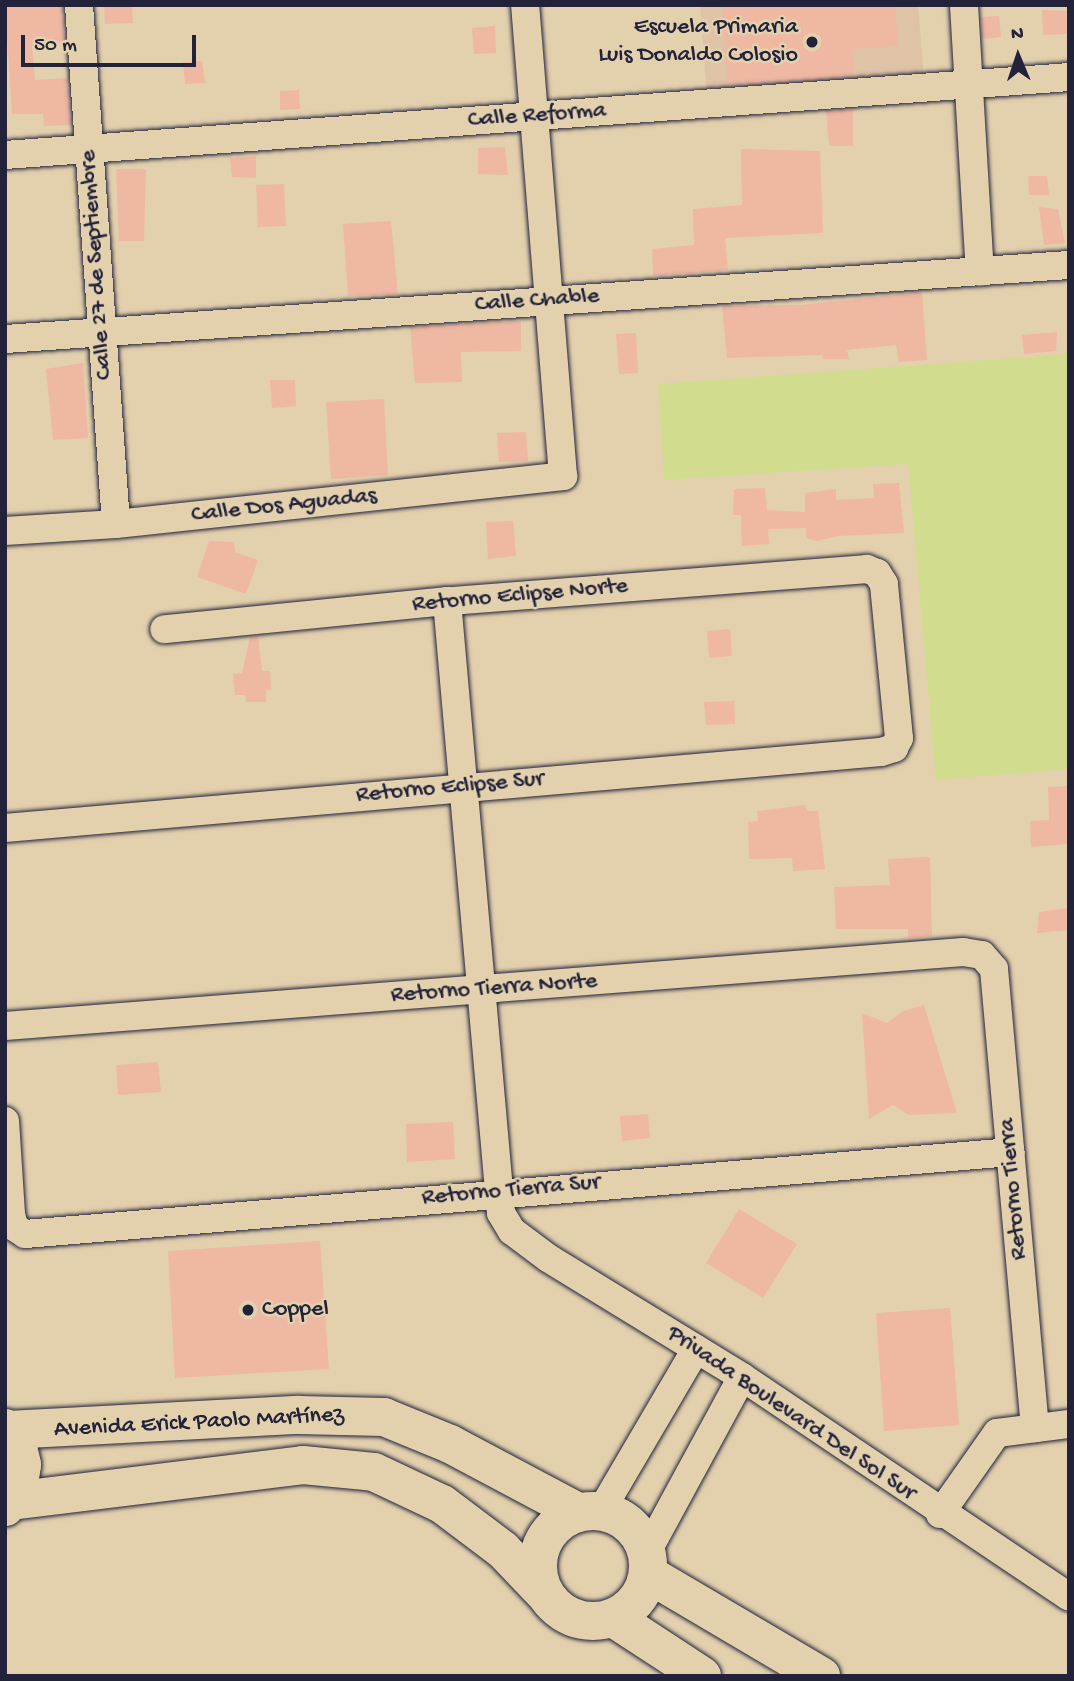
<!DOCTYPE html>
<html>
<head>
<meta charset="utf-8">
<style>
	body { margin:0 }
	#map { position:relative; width:1074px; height:1681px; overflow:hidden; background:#e3d1ae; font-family:"Gochi Hand",sans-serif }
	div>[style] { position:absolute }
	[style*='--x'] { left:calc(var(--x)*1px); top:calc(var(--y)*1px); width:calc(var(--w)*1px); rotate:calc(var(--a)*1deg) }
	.built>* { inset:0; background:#dec3a6 }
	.green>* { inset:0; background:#d1dc8f }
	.building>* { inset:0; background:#eeb8a2 }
	.roads { filter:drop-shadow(0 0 2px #22223b) drop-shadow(0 0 2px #22223b) }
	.street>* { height:28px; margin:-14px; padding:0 14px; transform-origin:14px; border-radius:14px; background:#e3d1ae }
	.secondary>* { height:38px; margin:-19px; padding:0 19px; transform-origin:19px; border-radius:19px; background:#e3d1ae }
	.secondary>.ring { margin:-19px; padding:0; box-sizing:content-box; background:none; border:38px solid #e3d1ae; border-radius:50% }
	.dots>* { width:19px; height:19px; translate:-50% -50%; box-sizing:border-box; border:4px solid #e3d1ae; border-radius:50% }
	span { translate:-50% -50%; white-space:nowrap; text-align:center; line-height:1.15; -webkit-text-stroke:5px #e3d1ae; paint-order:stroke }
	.poi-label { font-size:24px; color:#22223b }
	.right { translate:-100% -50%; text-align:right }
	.left { translate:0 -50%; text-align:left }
	.street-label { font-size:24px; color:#22223b }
	.frame { position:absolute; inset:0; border:7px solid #22223b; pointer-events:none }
	.north { position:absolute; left:983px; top:21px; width:70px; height:70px; -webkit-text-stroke:5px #e3d1ae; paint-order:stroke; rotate:358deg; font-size:19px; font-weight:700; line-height:28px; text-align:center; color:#22223b }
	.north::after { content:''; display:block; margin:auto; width:24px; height:32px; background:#22223b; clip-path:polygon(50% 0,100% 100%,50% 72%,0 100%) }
	.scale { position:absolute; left:21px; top:35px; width:175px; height:32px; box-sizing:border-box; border:4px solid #22223b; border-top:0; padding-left:9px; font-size:21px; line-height:24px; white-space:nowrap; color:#22223b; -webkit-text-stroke:5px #e3d1ae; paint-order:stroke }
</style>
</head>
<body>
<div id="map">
	<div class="built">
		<i style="clip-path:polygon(700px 5px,918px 5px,924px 79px,707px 96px)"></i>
	</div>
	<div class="green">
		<i style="clip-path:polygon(1069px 354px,1069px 769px,936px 780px,908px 464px,664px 480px,658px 384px)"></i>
	</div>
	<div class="building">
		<i style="clip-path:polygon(5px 5px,63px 5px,65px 42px,32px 45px,35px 80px,67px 78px,71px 125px,44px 126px,43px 114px,12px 114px)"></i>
		<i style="clip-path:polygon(104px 5px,132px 5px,133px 23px,105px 24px)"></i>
		<i style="clip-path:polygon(722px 5px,895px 5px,898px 46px,852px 49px,854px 76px,728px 85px)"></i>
		<i style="clip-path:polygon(1042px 10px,1069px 11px,1069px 34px,1043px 35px)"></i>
		<i style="clip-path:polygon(999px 16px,1001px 37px,983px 39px,981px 17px)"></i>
		<i style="clip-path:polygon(495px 26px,496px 53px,474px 54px,472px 28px)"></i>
		<i style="clip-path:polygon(202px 61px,205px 83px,185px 84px,183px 62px)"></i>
		<i style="clip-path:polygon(299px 90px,300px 109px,280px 110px,280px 91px)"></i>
		<i style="clip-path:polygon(853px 109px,853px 146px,829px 146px,826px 111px)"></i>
		<i style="clip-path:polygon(505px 147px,508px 175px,478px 174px,478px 148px)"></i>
		<i style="clip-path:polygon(741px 149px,820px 151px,823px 233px,725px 238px,728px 270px,653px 276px,652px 249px,694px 245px,693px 209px,742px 205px)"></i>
		<i style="clip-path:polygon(256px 156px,256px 178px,232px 177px,230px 158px)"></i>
		<i style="clip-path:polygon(116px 169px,146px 169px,144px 241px,119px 241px)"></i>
		<i style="clip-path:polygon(1028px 176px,1047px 176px,1049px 195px,1029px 195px)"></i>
		<i style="clip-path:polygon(284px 184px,286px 226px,258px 227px,256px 185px)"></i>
		<i style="clip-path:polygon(1039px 207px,1058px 209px,1065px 243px,1044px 245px)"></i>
		<i style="clip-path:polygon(391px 221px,398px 294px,348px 296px,343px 224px)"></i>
		<i style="clip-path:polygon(922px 292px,927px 360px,899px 362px,896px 345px,847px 350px,849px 359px,823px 359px,822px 355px,727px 358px,722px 306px,802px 305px)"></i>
		<i style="clip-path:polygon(521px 321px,521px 351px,461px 352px,462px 382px,415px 383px,410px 327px)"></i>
		<i style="clip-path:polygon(1057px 332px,1056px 351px,1024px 354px,1022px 335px)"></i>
		<i style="clip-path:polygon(636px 333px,638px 373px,619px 374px,616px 334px)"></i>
		<i style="clip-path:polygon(83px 363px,88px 438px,53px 440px,46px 369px)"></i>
		<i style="clip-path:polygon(270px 380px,295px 380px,296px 406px,272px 408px)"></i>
		<i style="clip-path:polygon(384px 399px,388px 475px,331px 479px,326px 402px)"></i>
		<i style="clip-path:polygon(526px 432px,528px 461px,499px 462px,497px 433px)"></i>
		<i style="clip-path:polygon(899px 483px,904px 533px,838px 536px,817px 541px,806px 538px,806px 528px,768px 529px,769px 544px,742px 546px,741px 515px,733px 515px,734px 489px,765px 488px,767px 510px,805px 512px,805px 493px,836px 489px,836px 500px,874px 498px,873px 484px)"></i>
		<i style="clip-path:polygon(513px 521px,516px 556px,488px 559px,486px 522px)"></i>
		<i style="clip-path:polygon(209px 541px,234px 542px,235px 552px,258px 560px,246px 594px,197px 577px)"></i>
		<i style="clip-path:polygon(730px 629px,732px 656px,709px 658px,707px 631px)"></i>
		<i style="clip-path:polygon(258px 636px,262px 671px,270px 671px,271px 690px,266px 690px,266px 702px,246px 702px,245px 695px,235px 695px,233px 674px,242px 673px,250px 637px)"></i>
		<i style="clip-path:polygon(734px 701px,735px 724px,706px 725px,704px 702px)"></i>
		<i style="clip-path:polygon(1069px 786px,1069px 844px,1031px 847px,1030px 821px,1049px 820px,1048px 787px)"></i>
		<i style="clip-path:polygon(805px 805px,808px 811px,818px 811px,825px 869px,793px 871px,792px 858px,749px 859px,748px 822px,758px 821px,757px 811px)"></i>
		<i style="clip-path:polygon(930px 857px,932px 936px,908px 938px,908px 929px,836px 929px,834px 887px,890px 885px,888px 859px)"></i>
		<i style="clip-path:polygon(1069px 908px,1069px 930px,1037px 933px,1039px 912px)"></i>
		<i style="clip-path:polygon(924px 1005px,957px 1113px,909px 1115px,893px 1105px,869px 1119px,862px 1013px,887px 1023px,903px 1011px)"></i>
		<i style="clip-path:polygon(158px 1062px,161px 1092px,118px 1095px,116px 1065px)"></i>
		<i style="clip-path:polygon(648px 1114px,650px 1138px,622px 1141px,620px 1116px)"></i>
		<i style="clip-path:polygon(453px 1122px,455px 1159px,407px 1162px,406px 1124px)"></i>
		<i style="clip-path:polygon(739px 1209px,797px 1244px,763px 1298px,706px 1263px)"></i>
		<i style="clip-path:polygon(320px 1241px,329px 1369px,175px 1378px,168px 1251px)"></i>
		<i style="clip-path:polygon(950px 1308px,959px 1425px,884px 1431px,876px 1313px)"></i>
	</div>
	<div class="roads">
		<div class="street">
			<i style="--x:79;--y:5;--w:520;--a:85.92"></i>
			<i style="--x:964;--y:5;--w:267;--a:86.6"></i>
			<i style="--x:5;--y:155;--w:1067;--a:-4.19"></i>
			<i style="--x:5;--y:339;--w:1067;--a:-3.98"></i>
			<i style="--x:5;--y:531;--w:111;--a:-3.6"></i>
			<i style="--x:116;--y:524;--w:450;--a:-6.1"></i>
			<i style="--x:563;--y:476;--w:473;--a:-94.6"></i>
			<i style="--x:447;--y:601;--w:614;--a:84.96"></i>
			<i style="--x:501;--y:1213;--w:21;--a:59"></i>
			<i style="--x:512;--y:1231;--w:45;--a:36.9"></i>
			<i style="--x:548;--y:1258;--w:228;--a:31.5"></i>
			<i style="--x:742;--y:1377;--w:394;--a:33.9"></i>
			<i style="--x:5;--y:828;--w:879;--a:-4.96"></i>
			<i style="--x:881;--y:752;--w:14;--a:-17"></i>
			<i style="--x:894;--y:748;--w:11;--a:-63"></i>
			<i style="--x:899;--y:738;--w:155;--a:-95.6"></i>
			<i style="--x:884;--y:584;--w:13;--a:-122"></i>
			<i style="--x:877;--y:573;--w:11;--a:-158"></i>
			<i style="--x:867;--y:569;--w:421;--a:175.6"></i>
			<i style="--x:447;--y:601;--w:284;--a:174.3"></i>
			<i style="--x:5;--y:1026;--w:961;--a:-4.42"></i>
			<i style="--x:963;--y:952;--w:19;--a:9"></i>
			<i style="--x:982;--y:955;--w:18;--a:49"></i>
			<i style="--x:994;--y:969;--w:461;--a:84.9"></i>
			<i style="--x:5;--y:1121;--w:93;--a:86.3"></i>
			<i style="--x:11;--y:1214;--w:13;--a:77"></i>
			<i style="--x:14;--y:1227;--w:13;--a:32"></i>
			<i style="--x:25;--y:1234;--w:989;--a:-4.75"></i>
			<i style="--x:601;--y:1511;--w:188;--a:-59.6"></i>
			<i style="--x:940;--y:1514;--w:99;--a:-54.9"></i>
			<i style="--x:997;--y:1433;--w:73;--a:-7.1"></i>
			<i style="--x:647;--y:1552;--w:199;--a:-61.5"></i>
		</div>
		<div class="secondary">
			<i style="--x:5;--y:1428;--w:23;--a:56"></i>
			<i style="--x:18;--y:1447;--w:18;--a:77"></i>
			<i style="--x:22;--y:1465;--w:19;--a:99"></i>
			<i style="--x:19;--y:1484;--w:27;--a:121"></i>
			<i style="--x:8;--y:1430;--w:291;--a:-3"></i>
			<i style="--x:299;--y:1415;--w:85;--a:1.3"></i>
			<i style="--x:384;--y:1417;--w:71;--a:22.2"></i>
			<i style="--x:450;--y:1444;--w:145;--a:28"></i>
			<i style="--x:11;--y:1501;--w:294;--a:-7"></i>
			<i style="--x:303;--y:1465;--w:71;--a:5.6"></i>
			<i style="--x:374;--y:1472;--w:75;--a:25.2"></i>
			<i style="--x:442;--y:1504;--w:76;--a:37"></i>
			<i style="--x:503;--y:1550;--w:58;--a:46.4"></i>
			<i class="ring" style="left:538px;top:1511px;width:72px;height:72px"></i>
			<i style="--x:648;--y:1574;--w:201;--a:30.5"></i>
			<i style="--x:615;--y:1619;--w:104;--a:33.2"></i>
		</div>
	</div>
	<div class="dots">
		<i style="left:812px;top:42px;background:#22223b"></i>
		<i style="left:248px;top:1310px;background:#22223b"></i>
	</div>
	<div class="poi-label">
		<span class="right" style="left:798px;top:42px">Escuela Primaria<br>Luis Donaldo Colosio</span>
		<span class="left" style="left:262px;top:1310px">Coppel</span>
	</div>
	<div class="street-label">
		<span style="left:537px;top:116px;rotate:-4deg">Calle Reforma</span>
		<span style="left:97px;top:265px;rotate:-94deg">Calle 27 de Septiembre</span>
		<span style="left:537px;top:301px;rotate:-4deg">Calle Chable</span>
		<span style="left:284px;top:506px;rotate:-6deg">Calle Dos Aguadas</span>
		<span style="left:520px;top:596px;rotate:-5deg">Retorno Eclipse Norte</span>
		<span style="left:450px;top:788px;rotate:-5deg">Retorno Eclipse Sur</span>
		<span style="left:494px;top:989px;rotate:-4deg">Retorno Tierra Norte</span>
		<span style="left:1014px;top:1189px;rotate:-95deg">Retorno Tierra</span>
		<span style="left:511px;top:1191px;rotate:-5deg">Retorno Tierra Sur</span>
		<span style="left:791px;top:1414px;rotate:34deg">Privada Boulevard Del Sol Sur</span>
		<span style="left:199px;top:1423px;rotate:-3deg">Avenida Erick Paolo Martínez</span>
	</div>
	<div class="frame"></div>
	<div class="north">N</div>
	<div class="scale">50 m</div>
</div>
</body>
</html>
